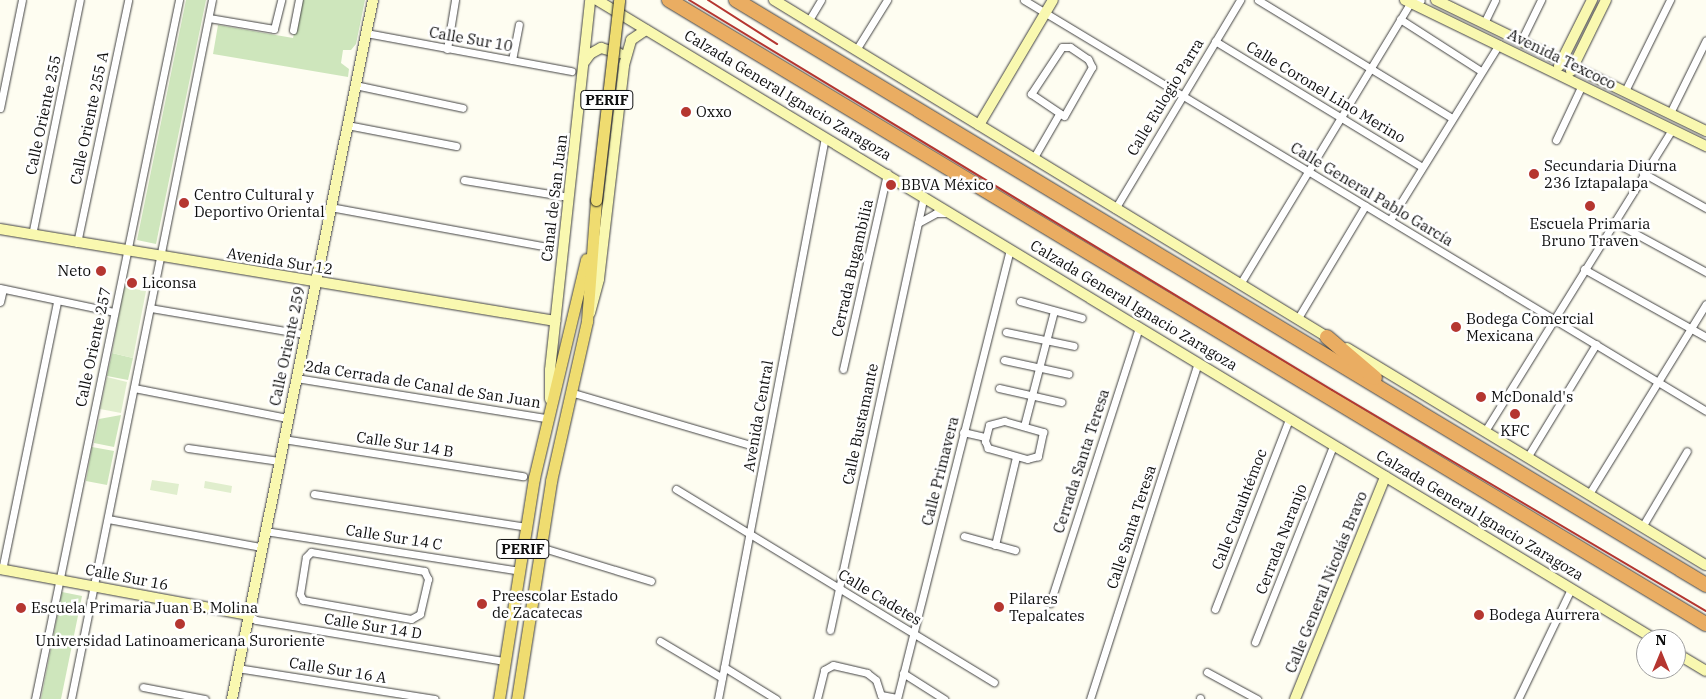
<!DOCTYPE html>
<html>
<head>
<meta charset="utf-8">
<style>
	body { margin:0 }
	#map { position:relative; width:1706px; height:699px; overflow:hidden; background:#fefdf1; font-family:"IBM Plex Serif",serif }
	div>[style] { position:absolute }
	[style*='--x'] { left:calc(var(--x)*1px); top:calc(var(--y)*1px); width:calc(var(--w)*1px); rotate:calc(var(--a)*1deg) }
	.green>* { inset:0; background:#cee6bc }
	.pitch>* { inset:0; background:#e0eecd }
	.roads { filter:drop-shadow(0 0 1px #414141) drop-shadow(0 0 1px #414141) }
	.street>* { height:7px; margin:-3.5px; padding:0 3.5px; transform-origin:3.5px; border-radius:3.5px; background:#fff }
	.secondary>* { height:10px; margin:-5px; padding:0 5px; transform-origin:5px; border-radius:5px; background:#f9f8b0 }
	.primary>* { height:11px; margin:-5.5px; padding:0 5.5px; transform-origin:5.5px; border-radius:5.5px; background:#efdc70 }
	.highway>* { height:14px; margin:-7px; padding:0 7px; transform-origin:7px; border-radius:7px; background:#eaad62 }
	.rail>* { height:2px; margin:-1px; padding:0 1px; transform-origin:1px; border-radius:1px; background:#b53630 }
	.bridges { filter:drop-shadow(0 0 1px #1f1f1f) drop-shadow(0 0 1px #1f1f1f) }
	.primary-bridge>* { height:11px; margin:-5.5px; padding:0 5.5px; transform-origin:5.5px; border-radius:5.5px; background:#efdc70 }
	.dots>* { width:14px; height:14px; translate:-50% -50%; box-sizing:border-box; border:2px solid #fff; border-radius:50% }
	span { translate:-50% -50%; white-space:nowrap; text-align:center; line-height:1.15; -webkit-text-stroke:5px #fff; paint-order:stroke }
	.shield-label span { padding:1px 4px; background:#fff; border:1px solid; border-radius:4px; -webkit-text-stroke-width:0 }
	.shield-label { font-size:14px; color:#0e0e0e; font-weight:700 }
	.street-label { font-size:15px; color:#0e0e0e }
	.poi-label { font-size:15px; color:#0e0e0e }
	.left { translate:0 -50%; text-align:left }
	.right { translate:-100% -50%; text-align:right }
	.north { position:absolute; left:1636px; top:629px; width:50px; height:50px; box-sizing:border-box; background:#fff; border:1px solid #9f9f9f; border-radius:50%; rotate:0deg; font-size:14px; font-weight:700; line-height:20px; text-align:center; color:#0e0e0e }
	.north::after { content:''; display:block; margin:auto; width:18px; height:22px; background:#b53630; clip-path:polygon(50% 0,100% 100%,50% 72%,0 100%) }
</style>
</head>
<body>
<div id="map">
	<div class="green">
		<i style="clip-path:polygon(186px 0,206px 0,156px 244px,137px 240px)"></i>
		<i style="clip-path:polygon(301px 0,365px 0,356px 44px,351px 50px,343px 50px,341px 63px,349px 69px,348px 77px,213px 54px,218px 25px,293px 38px)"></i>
		<i style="clip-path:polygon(112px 353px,133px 358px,128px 380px,107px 376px)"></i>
		<i style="clip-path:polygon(121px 415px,114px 447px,94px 443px,99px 419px)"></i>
		<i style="clip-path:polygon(92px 447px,114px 451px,107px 485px,86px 481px)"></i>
		<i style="clip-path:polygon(62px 592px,82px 596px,61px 699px,41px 699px)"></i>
	</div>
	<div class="pitch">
		<i style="clip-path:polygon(124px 287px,146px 291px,133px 358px,112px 353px)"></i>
		<i style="clip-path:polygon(107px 377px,127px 382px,121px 413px,100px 409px)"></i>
		<i style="clip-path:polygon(152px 480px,179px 484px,177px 495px,150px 490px)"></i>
		<i style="clip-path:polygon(205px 481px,232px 486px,231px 493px,204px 488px)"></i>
	</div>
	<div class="roads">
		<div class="street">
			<i style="--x:1024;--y:0;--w:796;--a:31.07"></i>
			<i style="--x:1258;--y:0;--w:227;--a:31.3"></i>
			<i style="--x:209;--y:18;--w:66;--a:9.6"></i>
			<i style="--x:274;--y:29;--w:30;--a:-76"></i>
			<i style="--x:1400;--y:19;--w:96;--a:32.7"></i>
			<i style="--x:809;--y:20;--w:23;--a:-59"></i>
			<i style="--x:1484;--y:23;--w:25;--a:-64"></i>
			<i style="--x:293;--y:30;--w:31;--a:-79"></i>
			<i style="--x:366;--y:33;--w:209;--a:10.5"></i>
			<i style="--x:1215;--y:41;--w:242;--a:31.3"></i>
			<i style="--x:1521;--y:41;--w:46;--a:-64"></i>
			<i style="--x:1062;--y:47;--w:8;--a:0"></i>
			<i style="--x:1070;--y:47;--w:22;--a:34"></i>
			<i style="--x:1088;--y:59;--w:9;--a:63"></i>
			<i style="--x:1092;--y:67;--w:56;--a:119.7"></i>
			<i style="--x:1064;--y:116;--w:40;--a:-146"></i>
			<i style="--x:1031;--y:94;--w:56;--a:-56.6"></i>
			<i style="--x:447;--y:49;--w:50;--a:-80.7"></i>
			<i style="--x:856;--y:50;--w:59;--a:-58.2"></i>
			<i style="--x:512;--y:60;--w:36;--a:-79"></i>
			<i style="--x:355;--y:85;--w:110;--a:12"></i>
			<i style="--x:1625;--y:91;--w:102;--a:-63.7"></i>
			<i style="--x:0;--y:108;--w:110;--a:-78.5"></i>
			<i style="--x:1670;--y:113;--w:81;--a:-63.7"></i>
			<i style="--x:347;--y:125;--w:111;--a:10.9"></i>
			<i style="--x:1556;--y:140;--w:61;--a:-64.7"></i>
			<i style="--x:1033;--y:159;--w:52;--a:-60"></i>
			<i style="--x:1643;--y:173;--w:72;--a:29.1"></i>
			<i style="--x:464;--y:180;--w:106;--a:9.2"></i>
			<i style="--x:330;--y:207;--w:221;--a:10.4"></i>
			<i style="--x:1115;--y:209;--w:244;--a:-59.1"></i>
			<i style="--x:1390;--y:220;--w:207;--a:-58.2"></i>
			<i style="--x:1614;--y:222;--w:105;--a:28.5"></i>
			<i style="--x:918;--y:223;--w:21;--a:-29"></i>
			<i style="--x:936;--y:213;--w:11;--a:0"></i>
			<i style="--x:32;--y:235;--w:240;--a:-78.5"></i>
			<i style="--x:77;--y:243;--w:248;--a:-78.1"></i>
			<i style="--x:1584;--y:269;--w:140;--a:29.1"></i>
			<i style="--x:1240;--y:284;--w:328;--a:-58.8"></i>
			<i style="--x:1410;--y:3;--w:11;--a:-15"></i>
			<i style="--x:0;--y:288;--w:116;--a:11.9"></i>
			<i style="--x:1020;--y:301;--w:64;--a:15.3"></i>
			<i style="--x:0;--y:302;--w:13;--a:-77"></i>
			<i style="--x:150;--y:308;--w:156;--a:9.6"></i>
			<i style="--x:1298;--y:318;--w:131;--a:-59.1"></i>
			<i style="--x:1006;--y:332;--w:69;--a:11.6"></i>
			<i style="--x:1004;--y:360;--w:66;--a:12.2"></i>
			<i style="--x:843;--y:369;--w:201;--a:-77.3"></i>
			<i style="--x:296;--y:378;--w:254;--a:9.1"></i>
			<i style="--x:134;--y:388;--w:156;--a:11.1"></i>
			<i style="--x:999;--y:388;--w:64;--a:12.7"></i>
			<i style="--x:570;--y:392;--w:192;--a:16.4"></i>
			<i style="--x:1004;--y:421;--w:41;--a:15.8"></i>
			<i style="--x:1043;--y:432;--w:25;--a:102"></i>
			<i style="--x:1038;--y:456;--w:11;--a:165"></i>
			<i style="--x:1027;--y:459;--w:41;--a:-164.2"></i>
			<i style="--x:988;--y:448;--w:8;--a:-113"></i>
			<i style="--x:985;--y:441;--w:16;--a:-76"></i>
			<i style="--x:989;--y:425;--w:16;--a:-15"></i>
			<i style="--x:1024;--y:426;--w:119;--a:-75.4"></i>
			<i style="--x:1485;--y:431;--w:355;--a:-58.2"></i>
			<i style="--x:963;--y:432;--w:23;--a:13"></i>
			<i style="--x:283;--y:439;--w:243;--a:8.8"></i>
			<i style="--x:188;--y:448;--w:92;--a:8.1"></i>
			<i style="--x:1528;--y:456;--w:131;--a:-58.7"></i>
			<i style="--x:676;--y:489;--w:372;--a:31.3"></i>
			<i style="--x:314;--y:494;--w:215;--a:8.8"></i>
			<i style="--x:1589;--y:494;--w:223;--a:-58.4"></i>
			<i style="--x:108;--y:519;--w:156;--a:10.4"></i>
			<i style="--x:1642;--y:527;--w:88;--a:-59.4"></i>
			<i style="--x:265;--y:531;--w:258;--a:8.9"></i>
			<i style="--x:964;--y:536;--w:53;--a:15.4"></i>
			<i style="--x:995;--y:545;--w:90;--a:-76.6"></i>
			<i style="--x:540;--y:547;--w:116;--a:17"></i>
			<i style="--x:311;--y:552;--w:115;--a:9.5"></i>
			<i style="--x:424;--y:571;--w:9;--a:63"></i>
			<i style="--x:428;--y:579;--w:36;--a:103"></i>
			<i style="--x:420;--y:614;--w:10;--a:151"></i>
			<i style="--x:411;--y:619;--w:110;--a:-170"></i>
			<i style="--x:303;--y:600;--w:7;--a:-117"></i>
			<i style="--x:300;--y:594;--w:37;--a:-81"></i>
			<i style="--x:306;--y:557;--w:7;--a:-45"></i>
			<i style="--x:2;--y:570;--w:275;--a:-78.4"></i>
			<i style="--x:1050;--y:603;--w:289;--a:-72.1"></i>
			<i style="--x:1215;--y:609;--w:204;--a:-68.7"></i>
			<i style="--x:248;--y:615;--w:9;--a:32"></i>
			<i style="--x:256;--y:620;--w:252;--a:9.4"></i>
			<i style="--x:830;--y:630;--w:444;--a:-77.8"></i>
			<i style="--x:660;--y:641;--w:72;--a:30.8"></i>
			<i style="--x:1255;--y:642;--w:211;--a:-68.3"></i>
			<i style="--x:724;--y:667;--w:61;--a:31.6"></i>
			<i style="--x:237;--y:668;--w:200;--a:8.9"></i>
			<i style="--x:1207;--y:672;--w:57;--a:28.4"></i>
			<i style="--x:903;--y:673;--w:49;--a:32.4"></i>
			<i style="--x:143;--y:687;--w:63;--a:11"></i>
			<i style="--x:35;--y:699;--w:714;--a:-78.36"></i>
			<i style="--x:71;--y:699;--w:713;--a:-78.6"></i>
			<i style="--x:718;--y:699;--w:572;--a:-79.22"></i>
			<i style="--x:817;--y:699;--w:30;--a:-76"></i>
			<i style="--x:824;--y:670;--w:10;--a:-29"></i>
			<i style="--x:833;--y:665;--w:35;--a:13"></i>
			<i style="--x:867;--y:673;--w:11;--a:38"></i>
			<i style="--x:876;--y:680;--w:16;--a:72"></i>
			<i style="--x:881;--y:695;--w:16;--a:11"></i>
			<i style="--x:897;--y:699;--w:464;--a:-75.9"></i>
			<i style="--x:1090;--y:699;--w:353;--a:-72.2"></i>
			<i style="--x:1200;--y:699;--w:1;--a:-90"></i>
			<i style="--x:1518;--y:699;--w:122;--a:-64.3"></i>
		</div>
		<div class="secondary">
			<i style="--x:597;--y:0;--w:1235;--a:31.15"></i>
			<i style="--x:774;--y:0;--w:653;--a:31.35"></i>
			<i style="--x:1405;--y:0;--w:335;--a:25.9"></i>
			<i style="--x:1436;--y:0;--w:300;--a:25.9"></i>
			<i style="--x:585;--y:61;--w:9;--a:-54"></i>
			<i style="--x:590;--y:54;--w:13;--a:-29"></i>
			<i style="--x:601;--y:48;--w:19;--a:16"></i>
			<i style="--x:1559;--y:66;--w:74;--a:-63.4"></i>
			<i style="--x:1571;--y:71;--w:79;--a:-63.8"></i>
			<i style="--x:979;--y:125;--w:145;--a:-59.4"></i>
			<i style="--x:0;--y:229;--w:563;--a:9.41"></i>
			<i style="--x:590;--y:313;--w:35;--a:-75"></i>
			<i style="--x:599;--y:279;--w:215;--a:-83.3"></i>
			<i style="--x:624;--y:65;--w:26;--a:-74"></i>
			<i style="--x:631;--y:40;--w:18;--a:-34"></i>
			<i style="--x:1347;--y:348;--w:419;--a:31.2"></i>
			<i style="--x:550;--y:399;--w:29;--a:-90"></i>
			<i style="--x:550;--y:370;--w:372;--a:-83.8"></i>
			<i style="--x:0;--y:569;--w:252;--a:10.5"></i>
			<i style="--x:1676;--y:653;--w:35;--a:31"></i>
			<i style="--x:232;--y:699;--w:713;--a:-78.6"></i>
			<i style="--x:1295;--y:699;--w:240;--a:-67.9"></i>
		</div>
		<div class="primary">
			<i style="--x:499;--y:699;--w:224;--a:-81"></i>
			<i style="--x:534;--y:478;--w:225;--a:-76.6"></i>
			<i style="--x:517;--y:699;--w:221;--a:-81.1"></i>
			<i style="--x:551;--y:481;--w:164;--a:-77.3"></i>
			<i style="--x:587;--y:321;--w:121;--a:-85.7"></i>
		</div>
		<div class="highway">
			<i style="--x:669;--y:0;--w:1210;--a:31.04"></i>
			<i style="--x:736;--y:0;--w:1133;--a:31.09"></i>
			<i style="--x:1327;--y:337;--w:63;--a:40.5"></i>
		</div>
	</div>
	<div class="rail">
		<i style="--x:689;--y:0;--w:752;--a:31.24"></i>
		<i style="--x:1332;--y:390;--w:434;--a:30.6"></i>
		<i style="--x:708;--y:0;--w:82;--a:32.5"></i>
	</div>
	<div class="bridges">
		<div class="primary-bridge">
			<i style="--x:596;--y:200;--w:201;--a:-83.4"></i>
		</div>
	</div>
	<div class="dots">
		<i style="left:686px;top:112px;background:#b53630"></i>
		<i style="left:1534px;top:174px;background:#b53630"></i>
		<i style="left:891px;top:185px;background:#b53630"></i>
		<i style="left:184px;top:203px;background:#b53630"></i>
		<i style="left:1590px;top:206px;background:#b53630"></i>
		<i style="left:101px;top:271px;background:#b53630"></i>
		<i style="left:132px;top:283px;background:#b53630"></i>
		<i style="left:1456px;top:327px;background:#b53630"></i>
		<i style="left:1481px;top:397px;background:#b53630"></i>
		<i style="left:1515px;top:414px;background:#b53630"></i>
		<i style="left:482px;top:604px;background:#b53630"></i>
		<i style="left:999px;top:607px;background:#b53630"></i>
		<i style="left:21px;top:608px;background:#b53630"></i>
		<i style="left:1479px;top:615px;background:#b53630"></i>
		<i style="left:180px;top:624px;background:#b53630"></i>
	</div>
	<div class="shield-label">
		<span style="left:607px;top:100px">PERIF</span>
		<span style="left:523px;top:549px">PERIF</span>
	</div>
	<div class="street-label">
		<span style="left:471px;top:39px;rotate:10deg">Calle Sur 10</span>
		<span style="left:1562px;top:59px;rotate:26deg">Avenida Texcoco</span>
		<span style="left:1326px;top:92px;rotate:31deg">Calle Coronel Lino Merino</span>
		<span style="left:788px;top:95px;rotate:31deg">Calzada General Ignacio Zaragoza</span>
		<span style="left:1165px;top:97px;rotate:-59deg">Calle Eulogio Parra</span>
		<span style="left:43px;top:115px;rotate:-78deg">Calle Oriente 255</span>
		<span style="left:89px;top:118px;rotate:-78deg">Calle Oriente 255 A</span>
		<span style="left:1372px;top:194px;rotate:31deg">Calle General Pablo García</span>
		<span style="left:554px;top:198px;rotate:-83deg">Canal de San Juan</span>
		<span style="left:280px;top:261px;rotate:9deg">Avenida Sur 12</span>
		<span style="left:852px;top:268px;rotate:-77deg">Cerrada Bugambilia</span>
		<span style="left:1134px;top:305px;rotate:31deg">Calzada General Ignacio Zaragoza</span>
		<span style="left:287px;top:346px;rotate:-78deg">Calle Oriente 259</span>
		<span style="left:93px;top:347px;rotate:-78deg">Calle Oriente 257</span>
		<span style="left:423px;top:384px;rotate:9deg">2da Cerrada de Canal de San Juan</span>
		<span style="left:758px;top:416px;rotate:-80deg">Avenida Central</span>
		<span style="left:860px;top:424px;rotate:-78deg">Calle Bustamante</span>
		<span style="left:405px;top:444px;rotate:9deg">Calle Sur 14 B</span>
		<span style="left:1081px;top:461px;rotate:-72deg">Cerrada Santa Teresa</span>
		<span style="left:940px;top:471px;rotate:-76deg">Calle Primavera</span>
		<span style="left:1239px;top:509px;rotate:-69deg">Calle Cuauhtémoc</span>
		<span style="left:1480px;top:515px;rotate:31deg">Calzada General Ignacio Zaragoza</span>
		<span style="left:1131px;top:527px;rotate:-72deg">Calle Santa Teresa</span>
		<span style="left:394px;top:537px;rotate:9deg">Calle Sur 14 C</span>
		<span style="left:1281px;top:539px;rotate:-69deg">Cerrada Naranjo</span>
		<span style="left:127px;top:577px;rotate:11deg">Calle Sur 16</span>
		<span style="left:1326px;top:582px;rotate:-68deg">Calle General Nicolás Bravo</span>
		<span style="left:880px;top:597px;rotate:31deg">Calle Cadetes</span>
		<span style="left:373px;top:626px;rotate:9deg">Calle Sur 14 D</span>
		<span style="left:338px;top:670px;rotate:9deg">Calle Sur 16 A</span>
	</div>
	<div class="poi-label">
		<span class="left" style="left:696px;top:112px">Oxxo</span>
		<span class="left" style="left:1544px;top:174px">Secundaria Diurna<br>236 Iztapalapa</span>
		<span class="left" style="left:901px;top:185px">BBVA México</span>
		<span class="left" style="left:194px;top:203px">Centro Cultural y<br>Deportivo Oriental</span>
		<span style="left:1590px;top:232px">Escuela Primaria<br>Bruno Traven</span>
		<span class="right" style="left:91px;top:271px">Neto</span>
		<span class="left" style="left:142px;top:283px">Liconsa</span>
		<span class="left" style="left:1466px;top:327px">Bodega Comercial<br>Mexicana</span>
		<span class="left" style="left:1491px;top:397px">McDonald's</span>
		<span style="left:1515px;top:431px">KFC</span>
		<span class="left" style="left:492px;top:604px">Preescolar Estado<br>de Zacatecas</span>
		<span class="left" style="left:1009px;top:607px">Pilares<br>Tepalcates</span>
		<span class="left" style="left:31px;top:608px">Escuela Primaria Juan B. Molina</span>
		<span class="left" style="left:1489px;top:615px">Bodega Aurrera</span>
		<span style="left:180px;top:641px">Universidad Latinoamericana Suroriente</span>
	</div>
	<div class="north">N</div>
</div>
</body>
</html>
